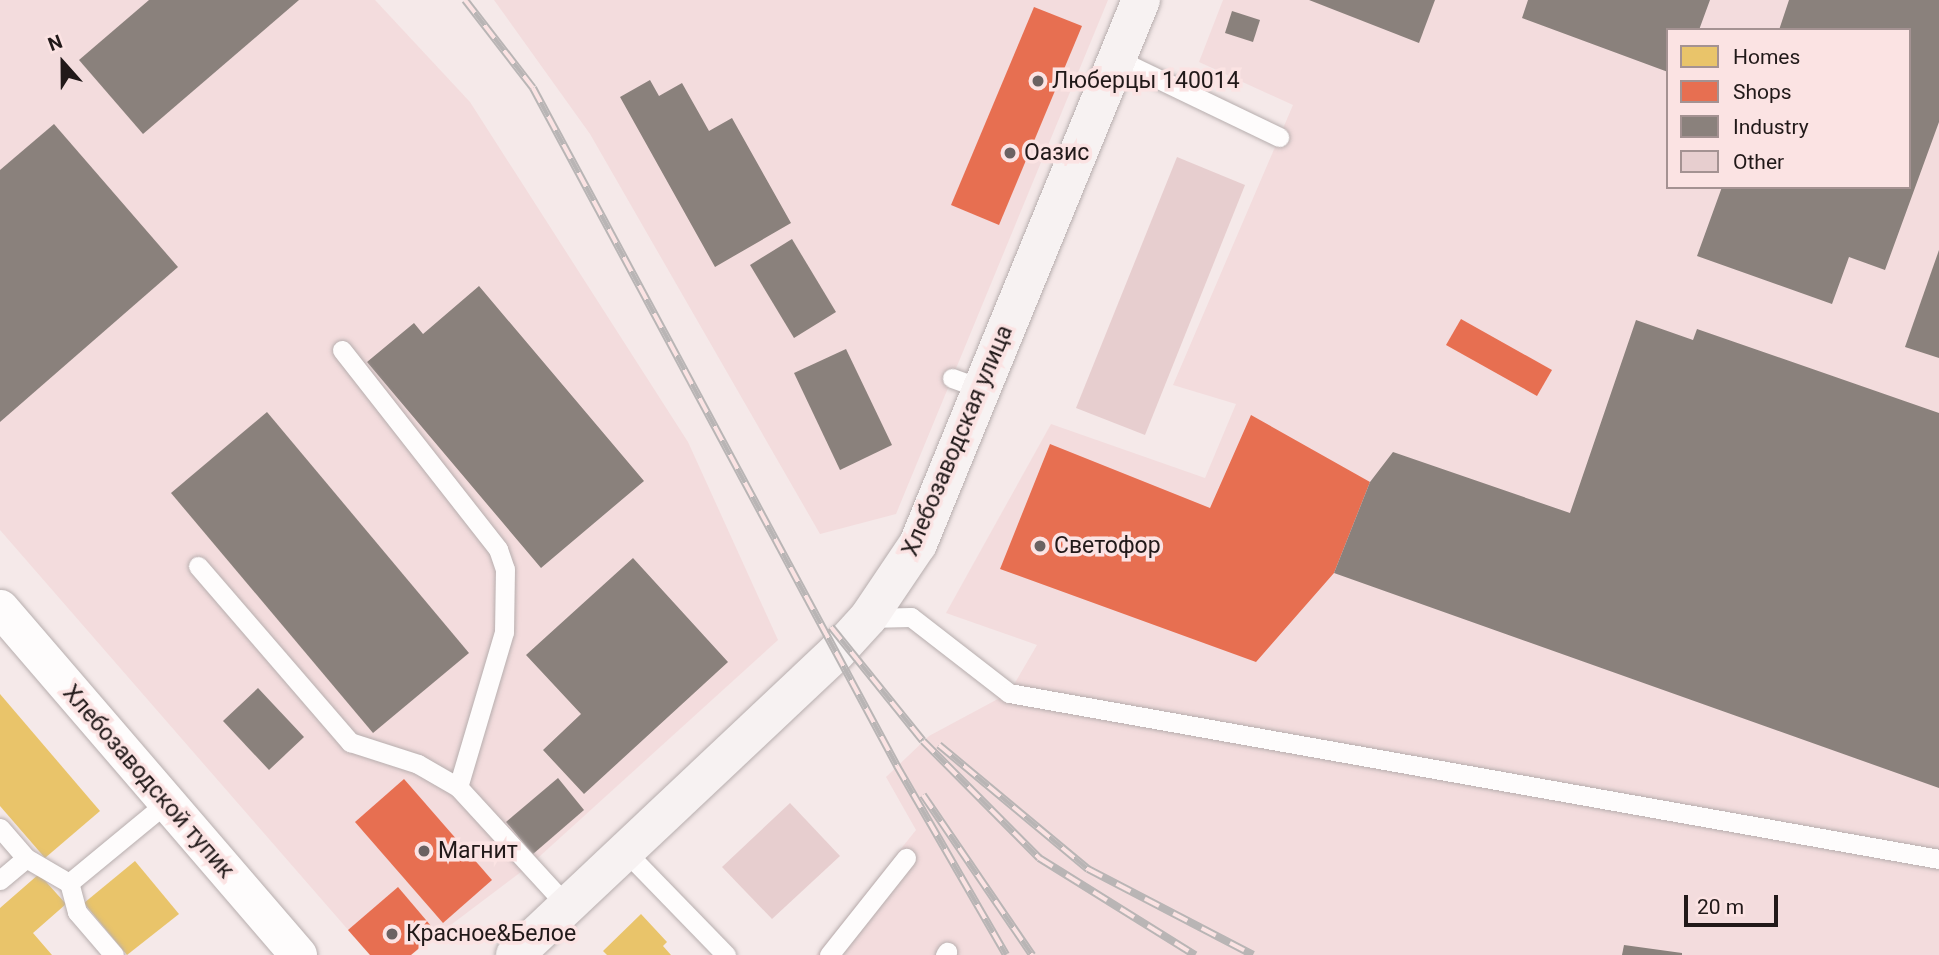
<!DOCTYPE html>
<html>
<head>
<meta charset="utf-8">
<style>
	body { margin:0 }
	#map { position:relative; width:1939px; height:955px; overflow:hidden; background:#f5e9e9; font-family:Roboto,sans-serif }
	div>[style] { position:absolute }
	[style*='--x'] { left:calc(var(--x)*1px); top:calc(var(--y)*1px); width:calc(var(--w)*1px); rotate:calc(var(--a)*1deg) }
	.built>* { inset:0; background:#f3dcdd }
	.homes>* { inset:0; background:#e9c46a }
	.shops>* { inset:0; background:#e76f51 }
	.industry>* { inset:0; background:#8a817c }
	.building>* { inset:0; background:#e7cecf }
	.roads { filter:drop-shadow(0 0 2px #b7aeae) drop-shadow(0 0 2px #b7aeae) }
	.lane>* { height:19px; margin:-9.5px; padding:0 9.5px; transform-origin:9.5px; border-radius:9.5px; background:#fefcfc }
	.street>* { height:37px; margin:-18.5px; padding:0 18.5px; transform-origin:18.5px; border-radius:18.5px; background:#fefcfc }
	.secondary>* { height:38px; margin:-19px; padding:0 19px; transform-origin:19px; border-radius:19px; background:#f7f2f2 }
	.rail>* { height:8px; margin-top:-4px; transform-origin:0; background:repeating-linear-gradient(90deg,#fbe3e3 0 16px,#b9b5b5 0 32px); box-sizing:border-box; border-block:2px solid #b9b5b5 }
	.dots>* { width:19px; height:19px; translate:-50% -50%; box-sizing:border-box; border:4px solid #fbe3e3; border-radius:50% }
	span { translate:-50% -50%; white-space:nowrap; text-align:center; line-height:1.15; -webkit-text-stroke:7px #fbe3e3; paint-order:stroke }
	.poi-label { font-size:23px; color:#211919 }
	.left { translate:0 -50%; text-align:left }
	.street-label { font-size:23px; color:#211919 }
	.legend { position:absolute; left:1666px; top:28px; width:245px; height:161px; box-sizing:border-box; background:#fbe3e3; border:2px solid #a49292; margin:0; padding:9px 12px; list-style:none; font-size:21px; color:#211919 }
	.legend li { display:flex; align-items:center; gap:14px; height:35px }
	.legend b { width:35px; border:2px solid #a49292 }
	.north { position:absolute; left:28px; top:28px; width:70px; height:70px; -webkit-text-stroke:5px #fbe3e3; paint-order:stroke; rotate:339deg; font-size:19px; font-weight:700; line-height:28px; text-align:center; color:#211919 }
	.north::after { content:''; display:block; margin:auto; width:24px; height:32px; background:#211919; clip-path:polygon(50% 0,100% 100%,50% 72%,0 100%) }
	.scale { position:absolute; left:1684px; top:895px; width:94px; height:32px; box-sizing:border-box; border:4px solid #211919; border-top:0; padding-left:9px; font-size:21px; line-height:24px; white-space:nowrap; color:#211919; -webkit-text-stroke:5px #fbe3e3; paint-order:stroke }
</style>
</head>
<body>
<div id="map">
	<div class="built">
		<i style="clip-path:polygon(0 0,375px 0,470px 102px,688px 442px,778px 640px,529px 866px,411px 955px,370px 955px,0 530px)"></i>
		<i style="clip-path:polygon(494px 0,1108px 0,896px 514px,820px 534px,590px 134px)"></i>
		<i style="clip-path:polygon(evenodd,1223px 0,1939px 0,1939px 955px,816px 955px,916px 830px,886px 777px,929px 736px,1009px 693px,1037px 645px,946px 613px,1051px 424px,1205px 478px,1236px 404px,1173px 385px,1293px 105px,1199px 62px,1223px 0,1668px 30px,1909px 30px,1909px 187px,1668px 187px,1668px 30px)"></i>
	</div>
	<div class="homes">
		<i style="clip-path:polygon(0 694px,100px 811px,45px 858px,0 806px)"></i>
		<i style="clip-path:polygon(135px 861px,179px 914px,127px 955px,84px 903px)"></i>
		<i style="clip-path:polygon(39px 874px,66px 904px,33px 933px,52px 955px,0 955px,0 908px)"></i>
		<i style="clip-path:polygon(641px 914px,667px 942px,663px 946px,671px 955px,607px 955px,603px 951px)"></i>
	</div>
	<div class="shops">
		<i style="clip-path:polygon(1034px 7px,1082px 26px,999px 225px,951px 205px)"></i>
		<i style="clip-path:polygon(1461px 319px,1552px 370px,1537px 396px,1446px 345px)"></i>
		<i style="clip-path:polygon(1251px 415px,1370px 482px,1334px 573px,1256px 662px,1000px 569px,1050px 444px,1210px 508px)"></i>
		<i style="clip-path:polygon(404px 779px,492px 880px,443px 923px,355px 822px)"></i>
		<i style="clip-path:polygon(398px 887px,437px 933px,411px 955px,370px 955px,348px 930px)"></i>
	</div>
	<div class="industry">
		<i style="clip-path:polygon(149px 0,299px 0,143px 134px,79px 60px)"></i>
		<i style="clip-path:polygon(1309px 0,1435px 0,1419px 43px)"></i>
		<i style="clip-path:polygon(1528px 0,1710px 0,1699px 30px,1668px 30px,1668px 72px,1522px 18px)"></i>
		<i style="clip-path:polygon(1789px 0,1939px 0,1939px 122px,1885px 270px,1849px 257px,1832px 304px,1697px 256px,1722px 187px,1909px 187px,1909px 30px,1779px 30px)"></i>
		<i style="clip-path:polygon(1232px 11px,1260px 20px,1253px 42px,1225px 33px)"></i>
		<i style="clip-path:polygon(650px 80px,659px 96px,682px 83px,709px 131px,732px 118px,791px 223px,715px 267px,620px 97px)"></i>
		<i style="clip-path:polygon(54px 124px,178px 267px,0 422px,0 170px)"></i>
		<i style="clip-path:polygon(792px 239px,836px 312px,794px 338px,750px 265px)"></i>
		<i style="clip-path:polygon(1939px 250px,1939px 358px,1905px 347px)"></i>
		<i style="clip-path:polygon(479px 286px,644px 481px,541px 568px,367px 362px,414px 323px,423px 334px)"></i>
		<i style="clip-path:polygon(1636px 320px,1693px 340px,1697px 329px,1939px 413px,1939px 788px,1334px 573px,1370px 482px,1393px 452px,1570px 513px)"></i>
		<i style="clip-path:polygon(846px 349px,892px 445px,840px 470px,794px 373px)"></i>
		<i style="clip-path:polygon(267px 412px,469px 653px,373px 733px,171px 493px)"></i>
		<i style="clip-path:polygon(633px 558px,728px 662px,584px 794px,543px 750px,581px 714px,526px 655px)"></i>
		<i style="clip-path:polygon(258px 688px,304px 737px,269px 770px,223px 721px)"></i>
		<i style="clip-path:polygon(558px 778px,584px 810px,533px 854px,506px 822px)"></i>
		<i style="clip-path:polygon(1624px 945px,1682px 953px,1682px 955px,1622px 955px)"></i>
	</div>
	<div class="building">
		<i style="clip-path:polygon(1177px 157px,1245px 185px,1145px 435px,1076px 408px)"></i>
		<i style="clip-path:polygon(790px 803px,840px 856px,772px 919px,722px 867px)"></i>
	</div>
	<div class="roads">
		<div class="lane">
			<i style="--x:1117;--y:59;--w:180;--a:25.7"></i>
			<i style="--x:342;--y:350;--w:253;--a:51.9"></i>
			<i style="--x:498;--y:549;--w:21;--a:71"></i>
			<i style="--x:505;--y:569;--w:63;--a:90.9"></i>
			<i style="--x:504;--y:632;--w:162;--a:106.5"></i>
			<i style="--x:458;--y:787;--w:161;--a:47.5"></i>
			<i style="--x:952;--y:378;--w:32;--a:20"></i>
			<i style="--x:198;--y:566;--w:233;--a:49.2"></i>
			<i style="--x:350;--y:742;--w:71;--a:17.9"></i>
			<i style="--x:418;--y:764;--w:46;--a:29.9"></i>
			<i style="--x:868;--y:618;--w:43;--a:-1.3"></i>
			<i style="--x:911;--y:617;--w:124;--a:37.8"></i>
			<i style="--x:1009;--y:693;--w:945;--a:10.12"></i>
			<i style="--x:0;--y:828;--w:40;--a:49"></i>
			<i style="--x:26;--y:858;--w:50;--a:30.2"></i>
			<i style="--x:625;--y:851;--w:145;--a:45.8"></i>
			<i style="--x:0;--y:880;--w:34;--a:-40"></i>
			<i style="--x:114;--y:955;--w:57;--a:-130.7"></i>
			<i style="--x:77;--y:912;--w:30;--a:-105"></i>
			<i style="--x:69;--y:883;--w:124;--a:-39.5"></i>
			<i style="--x:829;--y:955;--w:124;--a:-51.6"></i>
			<i style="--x:945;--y:955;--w:4;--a:-56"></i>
		</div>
		<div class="street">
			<i style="--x:0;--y:608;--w:457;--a:49.3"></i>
		</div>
		<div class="secondary">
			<i style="--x:515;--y:955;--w:441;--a:-43.3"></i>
			<i style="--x:836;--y:653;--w:47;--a:-47.6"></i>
			<i style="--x:868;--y:618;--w:89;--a:-56"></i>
			<i style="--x:918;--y:544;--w:588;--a:-67.71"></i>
		</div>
	</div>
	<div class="rail">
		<i style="--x:465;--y:0;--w:111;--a:52.3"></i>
		<i style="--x:533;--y:88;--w:770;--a:61.77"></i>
		<i style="--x:897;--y:766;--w:218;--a:60"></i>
		<i style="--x:831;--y:627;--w:146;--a:51.1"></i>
		<i style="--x:923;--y:741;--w:165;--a:45.2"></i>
		<i style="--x:1039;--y:858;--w:184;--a:31.9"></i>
		<i style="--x:939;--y:745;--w:194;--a:39.8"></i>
		<i style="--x:1088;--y:869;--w:186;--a:27.5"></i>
		<i style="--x:923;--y:795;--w:194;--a:55.7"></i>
	</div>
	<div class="dots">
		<i style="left:1038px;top:81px;background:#6b6262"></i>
		<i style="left:1010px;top:153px;background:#6b6262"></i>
		<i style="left:1040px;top:546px;background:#6b6262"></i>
		<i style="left:424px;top:851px;background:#6b6262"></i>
		<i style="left:392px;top:934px;background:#6b6262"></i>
	</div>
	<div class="poi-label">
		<span class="left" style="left:1052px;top:81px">Люберцы 140014</span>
		<span class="left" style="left:1024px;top:153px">Оазис</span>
		<span class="left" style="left:1054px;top:546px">Светофор</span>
		<span class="left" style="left:438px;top:851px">Магнит</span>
		<span class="left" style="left:406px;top:934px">Красное&amp;Белое</span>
	</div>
	<div class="street-label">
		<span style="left:958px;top:441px;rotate:-67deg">Хлебозаводская улица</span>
		<span style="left:148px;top:782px;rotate:49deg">Хлебозаводской тупик</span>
	</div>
	<ul class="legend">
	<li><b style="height:19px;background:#e9c46a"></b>Homes</li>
	<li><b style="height:19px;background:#e76f51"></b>Shops</li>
	<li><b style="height:19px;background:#8a817c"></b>Industry</li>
	<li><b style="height:19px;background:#e7cecf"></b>Other</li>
	</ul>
	<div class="north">N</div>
	<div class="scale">20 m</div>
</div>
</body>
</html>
